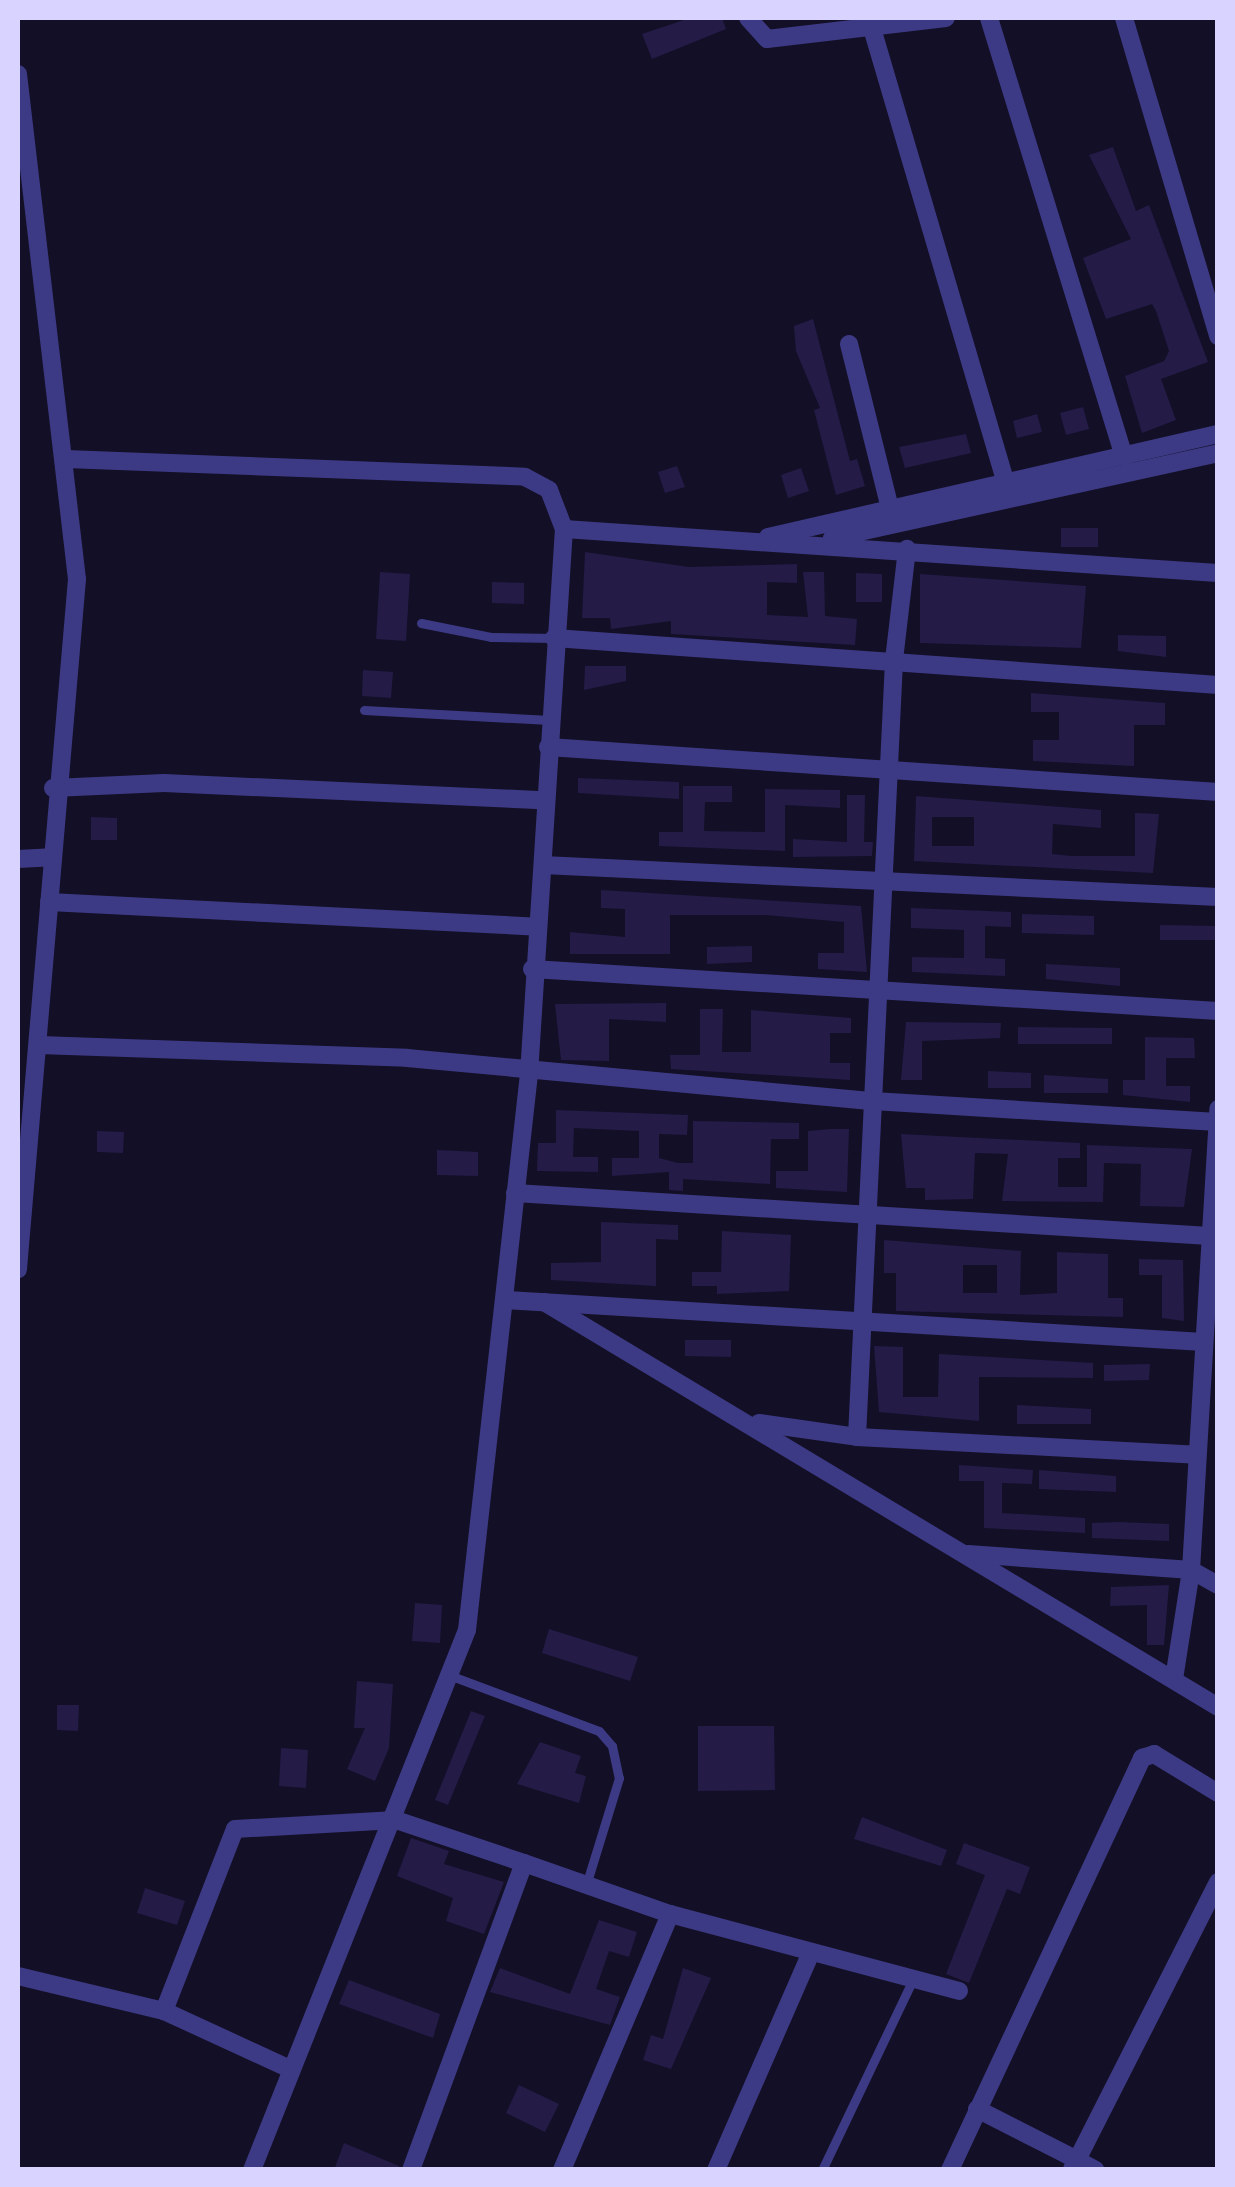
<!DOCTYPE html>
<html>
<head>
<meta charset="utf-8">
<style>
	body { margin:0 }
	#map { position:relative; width:1235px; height:2187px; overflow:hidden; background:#130f26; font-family:Raleway,sans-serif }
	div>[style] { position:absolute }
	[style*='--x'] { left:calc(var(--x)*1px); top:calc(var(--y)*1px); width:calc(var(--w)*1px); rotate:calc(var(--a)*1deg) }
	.building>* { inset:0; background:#241b47 }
	.service>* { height:9px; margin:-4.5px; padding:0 4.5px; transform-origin:4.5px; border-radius:4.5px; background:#3d3a85 }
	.minor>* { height:18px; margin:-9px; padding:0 9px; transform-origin:9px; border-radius:9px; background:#3d3a85 }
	span { translate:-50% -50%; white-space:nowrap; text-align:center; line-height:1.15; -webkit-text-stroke:10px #130f26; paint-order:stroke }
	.frame { position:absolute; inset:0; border:20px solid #d9d4ff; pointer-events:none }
</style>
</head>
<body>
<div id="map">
	<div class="building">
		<i style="clip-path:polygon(690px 18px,722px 18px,726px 29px,652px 59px,642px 34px)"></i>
		<i style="clip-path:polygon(1113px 147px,1136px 211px,1149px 205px,1208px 362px,1161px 379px,1176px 420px,1142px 433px,1125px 376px,1164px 361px,1169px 351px,1156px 311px,1152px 304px,1106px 319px,1083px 258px,1131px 239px,1089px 155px)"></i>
		<i style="clip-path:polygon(813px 319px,850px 461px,857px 459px,865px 486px,836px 495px,814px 410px,820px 408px,796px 351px,794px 326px)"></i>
		<i style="clip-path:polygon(1083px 407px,1089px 429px,1066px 435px,1060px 413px)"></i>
		<i style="clip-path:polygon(1037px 414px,1042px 432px,1017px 438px,1013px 421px)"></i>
		<i style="clip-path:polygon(966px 434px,971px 453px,905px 468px,899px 447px)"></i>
		<i style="clip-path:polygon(677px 466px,685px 487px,665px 493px,658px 472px)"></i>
		<i style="clip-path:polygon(801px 468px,809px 491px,788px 498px,781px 475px)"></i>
		<i style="clip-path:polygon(1061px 528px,1098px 528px,1098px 547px,1061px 547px)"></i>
		<i style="clip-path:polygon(585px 552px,689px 567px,797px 564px,797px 583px,767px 582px,767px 615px,808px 617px,803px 572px,824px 572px,825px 616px,857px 619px,855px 645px,671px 634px,671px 621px,611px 629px,610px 618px,582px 618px)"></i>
		<i style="clip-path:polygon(380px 572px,410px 574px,406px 641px,376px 639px)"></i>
		<i style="clip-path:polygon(856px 573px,882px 574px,882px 602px,856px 602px)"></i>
		<i style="clip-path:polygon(920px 574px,1086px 586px,1081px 648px,920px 643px)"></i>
		<i style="clip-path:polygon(492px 582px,524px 583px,524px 604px,492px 603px)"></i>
		<i style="clip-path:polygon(1118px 635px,1166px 636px,1166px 657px,1118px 651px)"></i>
		<i style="clip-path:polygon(585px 666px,626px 666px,626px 681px,584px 690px)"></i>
		<i style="clip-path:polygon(363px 670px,393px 672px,391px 698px,362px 696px)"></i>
		<i style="clip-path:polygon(1031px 693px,1165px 703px,1165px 725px,1134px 725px,1134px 766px,1033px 761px,1033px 740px,1059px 740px,1059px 712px,1031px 712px)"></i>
		<i style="clip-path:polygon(578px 778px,679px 782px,679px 799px,578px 793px)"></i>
		<i style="clip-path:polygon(683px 786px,732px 786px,732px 802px,705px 802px,704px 831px,765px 832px,765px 789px,840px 790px,840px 808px,785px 805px,785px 851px,659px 846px,659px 832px,683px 832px)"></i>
		<i style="clip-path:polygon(847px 795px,865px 795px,864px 842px,873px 842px,872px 856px,793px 857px,793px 839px,847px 842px)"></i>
		<i style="clip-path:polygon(evenodd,916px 796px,1101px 810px,1101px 828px,1053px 824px,1052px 854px,1071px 856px,1135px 856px,1135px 813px,1159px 814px,1153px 873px,914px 861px,916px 796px,932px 817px,974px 817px,974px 846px,932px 846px,932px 817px)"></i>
		<i style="clip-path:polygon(91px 817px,117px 818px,117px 840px,91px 840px)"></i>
		<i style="clip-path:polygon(601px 890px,861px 906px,867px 972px,818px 969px,818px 953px,844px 953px,844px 922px,766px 915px,670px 915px,670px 954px,570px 954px,570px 932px,625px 937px,625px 909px,601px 908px)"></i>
		<i style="clip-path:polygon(911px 908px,1011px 912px,1011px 927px,985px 926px,985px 958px,1005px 959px,1005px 976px,912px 972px,912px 957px,964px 958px,964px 930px,911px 928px)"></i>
		<i style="clip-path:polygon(1022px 914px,1094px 916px,1094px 935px,1022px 933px)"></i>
		<i style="clip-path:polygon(1160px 925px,1218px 926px,1218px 940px,1160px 940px)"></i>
		<i style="clip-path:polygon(752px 946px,752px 962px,707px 964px,707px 947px)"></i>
		<i style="clip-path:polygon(1046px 964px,1120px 968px,1120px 986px,1046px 979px)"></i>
		<i style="clip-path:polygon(666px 1003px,666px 1022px,609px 1019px,609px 1061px,561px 1060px,555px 1004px)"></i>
		<i style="clip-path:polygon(700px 1009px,723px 1009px,722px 1052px,751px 1052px,751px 1010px,851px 1018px,851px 1033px,830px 1033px,830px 1063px,850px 1063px,850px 1080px,671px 1069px,670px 1055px,700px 1055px)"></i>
		<i style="clip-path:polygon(906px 1022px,1001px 1023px,1000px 1038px,922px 1041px,922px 1080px,901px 1080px)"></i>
		<i style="clip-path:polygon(1018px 1027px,1112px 1028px,1112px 1044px,1018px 1044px)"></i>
		<i style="clip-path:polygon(1145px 1037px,1194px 1038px,1195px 1058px,1166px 1058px,1166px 1086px,1190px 1086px,1190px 1102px,1123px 1095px,1123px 1080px,1145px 1080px)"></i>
		<i style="clip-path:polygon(988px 1071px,1031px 1073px,1031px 1088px,988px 1088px)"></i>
		<i style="clip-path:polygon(1044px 1075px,1108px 1079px,1108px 1093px,1044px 1093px)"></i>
		<i style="clip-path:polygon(556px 1110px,688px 1115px,687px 1135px,659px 1134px,659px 1158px,678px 1163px,693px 1163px,693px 1121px,799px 1123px,799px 1139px,771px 1139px,770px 1184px,683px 1179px,683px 1191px,669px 1190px,669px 1172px,612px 1176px,612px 1158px,639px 1158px,639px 1131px,574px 1128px,573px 1157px,598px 1157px,598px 1172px,537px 1171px,538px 1143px,556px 1143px)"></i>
		<i style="clip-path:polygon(831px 1129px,849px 1129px,847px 1192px,776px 1188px,776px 1171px,808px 1171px,808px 1131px)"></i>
		<i style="clip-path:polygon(97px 1131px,124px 1132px,123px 1153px,97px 1152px)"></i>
		<i style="clip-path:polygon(901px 1134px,1080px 1143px,1080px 1158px,1058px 1158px,1058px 1187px,1087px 1187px,1087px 1145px,1192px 1149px,1184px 1207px,1140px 1206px,1141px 1164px,1104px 1163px,1103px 1202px,1002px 1201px,1008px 1154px,975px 1153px,973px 1199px,925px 1200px,925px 1188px,906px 1188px)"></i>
		<i style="clip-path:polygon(437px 1150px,478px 1152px,478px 1176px,437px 1175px)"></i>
		<i style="clip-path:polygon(601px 1222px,678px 1225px,678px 1240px,656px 1239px,656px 1286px,551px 1280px,551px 1263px,601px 1262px)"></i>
		<i style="clip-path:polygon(722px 1231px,791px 1235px,789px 1291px,717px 1294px,717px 1286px,692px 1286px,692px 1272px,721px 1272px)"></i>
		<i style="clip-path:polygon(evenodd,884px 1240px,1021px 1251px,1020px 1295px,1057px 1293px,1057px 1252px,1108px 1254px,1108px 1298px,1123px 1298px,1123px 1317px,896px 1311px,896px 1273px,884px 1273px,884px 1240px,963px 1265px,997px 1265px,997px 1293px,963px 1293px,963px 1265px)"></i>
		<i style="clip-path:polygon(1139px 1259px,1183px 1260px,1184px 1321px,1162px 1318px,1162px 1275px,1139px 1275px)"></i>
		<i style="clip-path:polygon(685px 1340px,731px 1340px,731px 1357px,685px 1356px)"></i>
		<i style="clip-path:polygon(874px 1346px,903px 1347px,903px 1397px,938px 1397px,939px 1354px,1093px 1363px,1093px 1378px,979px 1377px,979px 1421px,879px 1412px)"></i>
		<i style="clip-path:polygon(1150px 1364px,1149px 1380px,1104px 1381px,1104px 1365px)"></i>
		<i style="clip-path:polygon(1017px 1405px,1091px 1409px,1091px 1424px,1017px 1424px)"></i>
		<i style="clip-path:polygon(959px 1465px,1033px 1470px,1032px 1484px,1002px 1483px,1002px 1513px,1085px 1518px,1085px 1533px,984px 1528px,984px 1481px,959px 1481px)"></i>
		<i style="clip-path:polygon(1039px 1470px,1116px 1476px,1116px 1492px,1039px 1489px)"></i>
		<i style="clip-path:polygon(1118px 1522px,1169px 1524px,1169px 1541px,1092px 1538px,1092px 1523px)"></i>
		<i style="clip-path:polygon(1169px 1585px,1164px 1645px,1147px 1645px,1147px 1605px,1110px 1606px,1111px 1587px)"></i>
		<i style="clip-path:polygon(415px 1603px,442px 1605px,440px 1643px,412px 1641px)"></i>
		<i style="clip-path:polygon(549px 1629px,638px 1657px,630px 1681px,542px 1653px)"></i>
		<i style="clip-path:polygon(357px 1681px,393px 1684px,389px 1748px,375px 1781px,347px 1769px,365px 1728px,354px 1728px)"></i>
		<i style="clip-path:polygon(57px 1705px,79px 1705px,78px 1731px,57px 1730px)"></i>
		<i style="clip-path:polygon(471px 1711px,485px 1716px,448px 1805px,435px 1800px)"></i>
		<i style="clip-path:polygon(698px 1726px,774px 1726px,775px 1790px,698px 1791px)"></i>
		<i style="clip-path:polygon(540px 1742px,581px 1756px,575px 1773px,586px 1776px,579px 1803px,517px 1784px)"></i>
		<i style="clip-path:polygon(281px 1748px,308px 1750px,306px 1788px,279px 1786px)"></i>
		<i style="clip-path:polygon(862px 1817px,947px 1850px,941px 1866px,854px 1839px)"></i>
		<i style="clip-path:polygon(411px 1838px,449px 1851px,444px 1864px,504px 1882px,484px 1934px,446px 1921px,453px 1898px,397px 1876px)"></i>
		<i style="clip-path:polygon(964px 1843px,1030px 1867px,1020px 1894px,1007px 1889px,969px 1983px,946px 1974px,985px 1875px,956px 1864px)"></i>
		<i style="clip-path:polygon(145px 1888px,185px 1901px,177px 1925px,137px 1913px)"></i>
		<i style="clip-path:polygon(599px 1920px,637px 1932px,629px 1957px,609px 1951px,596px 1989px,620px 1997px,610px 2025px,490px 1992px,500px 1968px,570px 1994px)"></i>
		<i style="clip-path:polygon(683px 1968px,711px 1978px,671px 2069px,643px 2060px,651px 2035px,663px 2039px)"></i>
		<i style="clip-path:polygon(349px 1980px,440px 2014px,433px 2038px,339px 2004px)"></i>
		<i style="clip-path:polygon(519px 2085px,559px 2104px,545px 2132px,506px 2113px)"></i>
		<i style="clip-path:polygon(344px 2143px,399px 2166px,399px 2170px,334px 2170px)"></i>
	</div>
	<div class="service">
		<i style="--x:421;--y:623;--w:71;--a:11.3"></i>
		<i style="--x:491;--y:637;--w:63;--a:0.9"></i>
		<i style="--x:364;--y:710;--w:186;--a:3.1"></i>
		<i style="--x:449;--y:1675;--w:160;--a:20.5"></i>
		<i style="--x:599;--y:1731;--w:20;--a:49"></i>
		<i style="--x:612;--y:1746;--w:33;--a:78"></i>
		<i style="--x:619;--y:1778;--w:112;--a:107.1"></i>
		<i style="--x:822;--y:2170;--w:212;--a:-64.5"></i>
	</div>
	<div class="minor">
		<i style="--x:748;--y:18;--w:28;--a:48"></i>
		<i style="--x:767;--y:39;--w:180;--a:-6.7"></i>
		<i style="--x:869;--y:18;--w:486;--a:73.6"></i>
		<i style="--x:989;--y:18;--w:459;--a:72.9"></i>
		<i style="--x:1124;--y:18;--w:332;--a:73.5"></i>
		<i style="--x:18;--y:74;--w:508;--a:83.34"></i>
		<i style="--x:77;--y:579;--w:693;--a:94.89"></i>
		<i style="--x:849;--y:344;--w:169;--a:76"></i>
		<i style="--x:66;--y:459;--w:459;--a:2.2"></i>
		<i style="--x:525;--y:477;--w:27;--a:28"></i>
		<i style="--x:549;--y:490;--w:42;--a:69"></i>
		<i style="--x:768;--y:537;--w:462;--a:-12.9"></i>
		<i style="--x:832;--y:538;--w:395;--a:-12.4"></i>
		<i style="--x:554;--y:638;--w:666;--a:4.05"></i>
		<i style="--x:548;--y:747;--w:672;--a:3.84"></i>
		<i style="--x:53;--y:788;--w:111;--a:-2.6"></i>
		<i style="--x:164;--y:783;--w:379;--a:2.6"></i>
		<i style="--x:18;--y:859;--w:33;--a:-3"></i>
		<i style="--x:543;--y:865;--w:676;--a:2.71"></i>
		<i style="--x:49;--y:902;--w:489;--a:2.9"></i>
		<i style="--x:532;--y:969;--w:687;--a:3.5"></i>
		<i style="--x:39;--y:1045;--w:368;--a:2"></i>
		<i style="--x:407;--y:1058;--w:468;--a:5.3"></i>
		<i style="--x:873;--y:1101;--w:345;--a:3.5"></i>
		<i style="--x:515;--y:1193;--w:696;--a:3.54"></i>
		<i style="--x:506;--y:1300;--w:699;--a:3.44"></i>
		<i style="--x:544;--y:1302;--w:786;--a:31"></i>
		<i style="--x:759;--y:1423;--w:99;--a:8.1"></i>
		<i style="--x:857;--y:1437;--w:340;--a:3"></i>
		<i style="--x:857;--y:1437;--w:778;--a:-87.27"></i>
		<i style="--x:894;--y:660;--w:112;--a:-83.3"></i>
		<i style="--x:968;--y:1554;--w:224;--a:4.1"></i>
		<i style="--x:1191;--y:1570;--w:31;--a:29"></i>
		<i style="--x:1174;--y:1679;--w:110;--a:-81.1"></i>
		<i style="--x:1191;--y:1570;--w:462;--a:-86.6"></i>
		<i style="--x:18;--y:1976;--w:150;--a:13.5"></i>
		<i style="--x:164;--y:2011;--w:139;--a:24.7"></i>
		<i style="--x:164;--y:2011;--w:195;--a:-68.7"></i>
		<i style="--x:235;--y:1829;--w:161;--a:-3.2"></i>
		<i style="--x:396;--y:1820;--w:135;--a:18.6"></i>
		<i style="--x:977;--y:2109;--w:112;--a:27"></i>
		<i style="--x:1077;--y:2160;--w:312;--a:-63.1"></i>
		<i style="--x:1072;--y:2169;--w:10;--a:-61"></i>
		<i style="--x:1077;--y:2160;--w:21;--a:28"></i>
		<i style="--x:252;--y:2170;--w:581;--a:-68.29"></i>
		<i style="--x:467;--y:1630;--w:559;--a:-83.64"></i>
		<i style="--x:529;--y:1074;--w:546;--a:-86.33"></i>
		<i style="--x:564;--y:529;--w:655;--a:3.85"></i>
		<i style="--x:411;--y:2170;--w:327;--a:-69.8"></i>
		<i style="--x:524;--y:1863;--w:155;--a:19.3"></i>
		<i style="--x:670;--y:1914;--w:299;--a:14.9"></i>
		<i style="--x:562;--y:2170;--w:278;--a:-67.1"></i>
		<i style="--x:716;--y:2170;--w:237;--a:-66.4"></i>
		<i style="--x:950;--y:2170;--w:455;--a:-65"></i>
		<i style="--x:1142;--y:1758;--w:13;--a:-18"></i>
		<i style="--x:1154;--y:1754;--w:75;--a:31.4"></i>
	</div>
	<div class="frame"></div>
</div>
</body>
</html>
